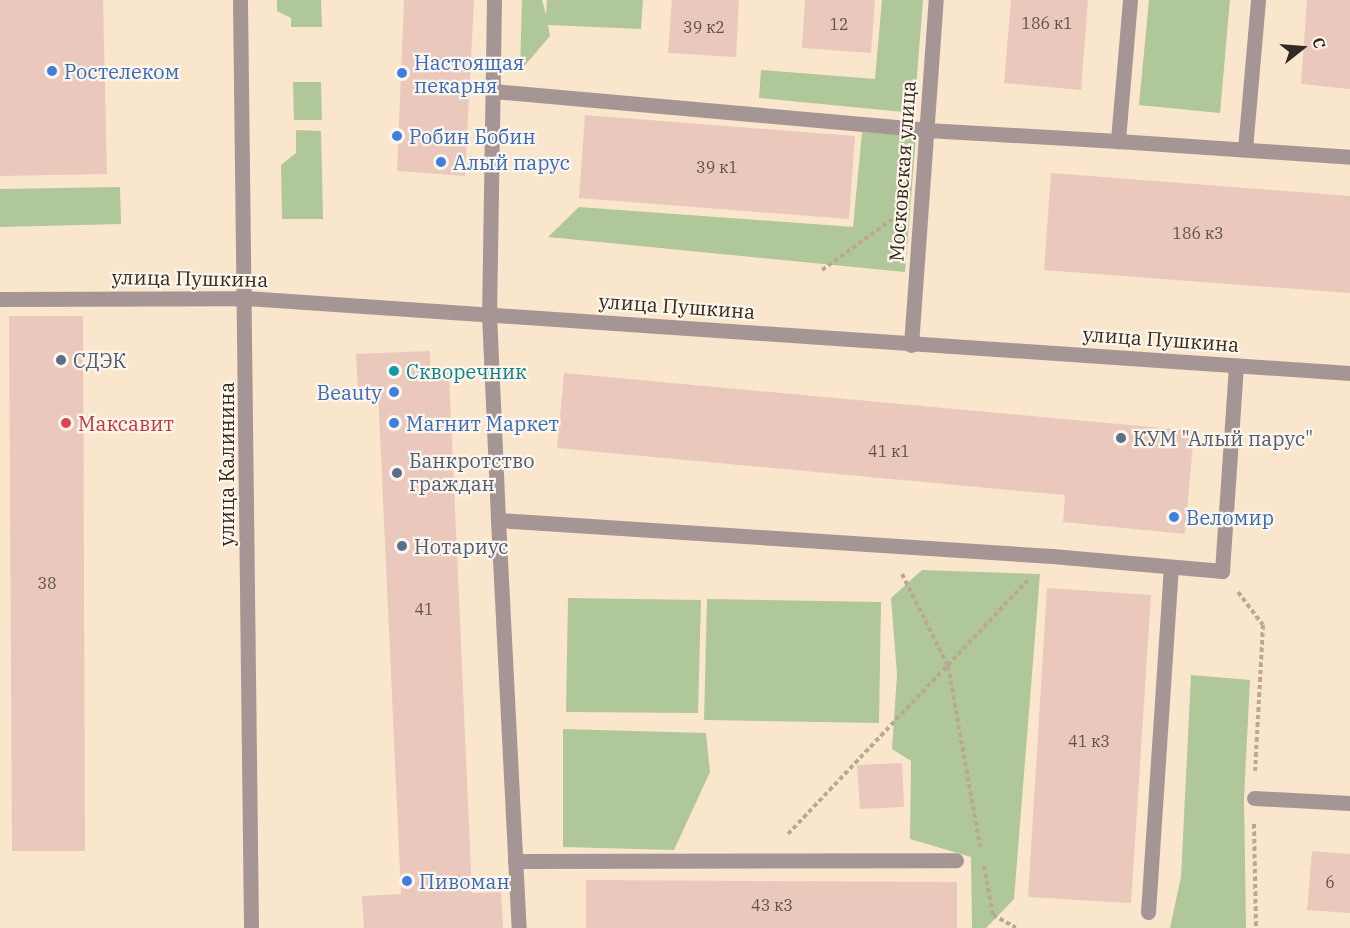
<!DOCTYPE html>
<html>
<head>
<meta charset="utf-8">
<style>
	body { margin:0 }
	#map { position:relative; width:1350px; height:928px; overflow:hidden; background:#fae6cc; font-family:"IBM Plex Serif",serif }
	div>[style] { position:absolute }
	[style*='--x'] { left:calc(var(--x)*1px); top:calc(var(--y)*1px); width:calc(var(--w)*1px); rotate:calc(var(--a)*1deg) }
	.green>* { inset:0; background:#b0c799 }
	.building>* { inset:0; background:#eac9bc }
	.path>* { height:4px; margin-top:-2px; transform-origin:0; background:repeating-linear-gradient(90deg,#b9a994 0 4.5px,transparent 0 7.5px) }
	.minor>* { height:15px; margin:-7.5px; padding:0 7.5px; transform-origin:7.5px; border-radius:7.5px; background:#a59695 }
	.dots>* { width:16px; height:16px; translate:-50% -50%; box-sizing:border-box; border:3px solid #fef5eb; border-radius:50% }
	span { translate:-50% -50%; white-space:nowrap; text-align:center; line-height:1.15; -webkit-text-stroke:4.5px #fef5eb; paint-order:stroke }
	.number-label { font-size:16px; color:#605248 }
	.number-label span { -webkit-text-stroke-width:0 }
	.shop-label { font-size:20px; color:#366cbe }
	.left { translate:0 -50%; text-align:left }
	.right { translate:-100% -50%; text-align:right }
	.street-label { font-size:20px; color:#322b21 }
	.service-label { font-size:20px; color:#4e5e75 }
	.culture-label { font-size:20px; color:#0d838f }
	.health-label { font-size:20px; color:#be3a42 }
	.north { position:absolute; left:1272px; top:18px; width:60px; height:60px; -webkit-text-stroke:4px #fef5eb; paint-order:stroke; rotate:73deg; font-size:16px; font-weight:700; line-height:24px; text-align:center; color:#322b21 }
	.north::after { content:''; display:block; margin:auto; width:21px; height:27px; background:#322b21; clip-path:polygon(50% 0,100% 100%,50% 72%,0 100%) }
</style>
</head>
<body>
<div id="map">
	<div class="green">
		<i style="clip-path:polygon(277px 0,321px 0,322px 27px,291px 27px,291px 18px,277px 11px)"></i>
		<i style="clip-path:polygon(522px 0,542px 0,546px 15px,547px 0,643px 0,641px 29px,548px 25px,550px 36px,520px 71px)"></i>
		<i style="clip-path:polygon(882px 0,923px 0,914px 113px,759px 98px,761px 70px,875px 79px)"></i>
		<i style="clip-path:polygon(1149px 0,1230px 0,1220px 113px,1139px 105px)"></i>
		<i style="clip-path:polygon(293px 82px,321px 82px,322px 120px,294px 120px)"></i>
		<i style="clip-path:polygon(296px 130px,321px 131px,323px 219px,282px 219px,281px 165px,296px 153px)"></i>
		<i style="clip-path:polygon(862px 132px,916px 136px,905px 272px,548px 237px,579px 207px,853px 227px)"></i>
		<i style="clip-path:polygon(120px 187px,121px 224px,0 227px,0 189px)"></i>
		<i style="clip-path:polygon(922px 570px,1040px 574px,1014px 899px,986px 928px,972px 928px,971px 857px,910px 839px,911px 761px,892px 749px,897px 674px,891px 598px)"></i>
		<i style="clip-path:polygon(568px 598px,701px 600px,698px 713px,566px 712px)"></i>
		<i style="clip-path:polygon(707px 599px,881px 602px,879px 723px,704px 720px)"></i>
		<i style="clip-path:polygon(1191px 675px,1250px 680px,1244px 797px,1246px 928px,1170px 928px,1181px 877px)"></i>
		<i style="clip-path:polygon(563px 729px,706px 733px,710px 772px,674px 850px,563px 847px)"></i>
	</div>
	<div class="building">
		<i style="clip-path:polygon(0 0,103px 0,107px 174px,0 176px)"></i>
		<i style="clip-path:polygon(404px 0,474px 0,465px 176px,397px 171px)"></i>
		<i style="clip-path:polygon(672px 0,739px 0,736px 57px,668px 53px)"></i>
		<i style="clip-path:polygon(805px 0,875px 0,871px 53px,802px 48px)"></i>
		<i style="clip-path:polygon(1011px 0,1088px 0,1081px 90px,1004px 83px)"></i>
		<i style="clip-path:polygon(1307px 0,1350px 0,1350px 89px,1301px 84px)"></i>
		<i style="clip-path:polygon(585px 115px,855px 136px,849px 219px,579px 198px)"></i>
		<i style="clip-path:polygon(1051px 173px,1350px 196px,1350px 293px,1044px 270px)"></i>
		<i style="clip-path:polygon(9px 316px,83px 316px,85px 851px,12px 851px)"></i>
		<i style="clip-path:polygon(430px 351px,431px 372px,449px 372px,472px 893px,501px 892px,503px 928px,364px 928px,362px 896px,401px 894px,378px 389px,358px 390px,356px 354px)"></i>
		<i style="clip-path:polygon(564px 373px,1194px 431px,1185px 534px,1063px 522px,1065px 495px,557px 448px)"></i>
		<i style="clip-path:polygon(1047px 588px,1151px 595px,1131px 903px,1028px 897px)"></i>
		<i style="clip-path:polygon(902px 763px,904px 807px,860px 809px,857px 765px)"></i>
		<i style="clip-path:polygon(1312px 851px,1350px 854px,1350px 913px,1307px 910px)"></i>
		<i style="clip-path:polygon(586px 880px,957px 882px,957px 928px,586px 928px)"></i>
	</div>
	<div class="path">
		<i style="--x:822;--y:270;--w:89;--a:-35.8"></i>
		<i style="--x:902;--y:574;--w:103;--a:63.4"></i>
		<i style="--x:948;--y:666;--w:183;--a:79.9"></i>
		<i style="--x:1238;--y:592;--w:41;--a:52.9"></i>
		<i style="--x:1263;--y:625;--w:146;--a:93.1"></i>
		<i style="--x:1254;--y:824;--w:104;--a:88.9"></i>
		<i style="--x:788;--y:834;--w:349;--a:-46.6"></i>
		<i style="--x:984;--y:866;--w:50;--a:79.6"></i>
		<i style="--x:993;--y:915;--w:26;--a:29"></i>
	</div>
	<div class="minor">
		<i style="--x:240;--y:0;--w:928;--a:89.32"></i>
		<i style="--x:494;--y:0;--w:313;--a:90.9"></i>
		<i style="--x:489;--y:313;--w:207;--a:87.5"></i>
		<i style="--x:498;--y:520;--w:555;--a:3.72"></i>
		<i style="--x:1052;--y:556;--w:171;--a:5"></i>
		<i style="--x:1222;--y:571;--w:206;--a:-86.1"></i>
		<i style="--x:1130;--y:0;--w:142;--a:94.9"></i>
		<i style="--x:1118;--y:141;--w:233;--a:3.9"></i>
		<i style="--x:493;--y:91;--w:436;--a:5.1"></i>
		<i style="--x:927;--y:130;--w:191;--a:3.3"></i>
		<i style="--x:1245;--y:149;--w:150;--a:-85"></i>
		<i style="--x:0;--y:299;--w:246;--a:-0.2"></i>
		<i style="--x:246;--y:298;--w:1107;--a:3.89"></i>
		<i style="--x:911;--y:345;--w:346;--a:-85.9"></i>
		<i style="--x:498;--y:520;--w:409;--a:87.1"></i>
		<i style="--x:1254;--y:798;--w:96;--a:3"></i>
		<i style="--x:515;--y:861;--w:441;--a:-0.1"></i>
		<i style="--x:1148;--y:912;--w:345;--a:-86.2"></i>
	</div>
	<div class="dots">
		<i style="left:52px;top:71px;background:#3f7fe0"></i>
		<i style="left:402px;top:73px;background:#3f7fe0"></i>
		<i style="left:397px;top:136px;background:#3f7fe0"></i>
		<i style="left:441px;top:162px;background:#3f7fe0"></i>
		<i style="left:61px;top:360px;background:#5c6f8a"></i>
		<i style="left:394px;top:371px;background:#0f9aa8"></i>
		<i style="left:394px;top:392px;background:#3f7fe0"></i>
		<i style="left:66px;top:423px;background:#e0444e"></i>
		<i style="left:394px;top:423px;background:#3f7fe0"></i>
		<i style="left:1121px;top:438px;background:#5c6f8a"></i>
		<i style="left:397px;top:473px;background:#5c6f8a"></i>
		<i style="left:1174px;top:517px;background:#3f7fe0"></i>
		<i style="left:402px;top:546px;background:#5c6f8a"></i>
		<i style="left:407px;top:881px;background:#3f7fe0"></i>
	</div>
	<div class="number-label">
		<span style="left:1047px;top:23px">186 к1</span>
		<span style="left:839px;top:24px">12</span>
		<span style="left:704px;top:27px">39 к2</span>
		<span style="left:717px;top:167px">39 к1</span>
		<span style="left:1198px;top:233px">186 к3</span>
		<span style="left:889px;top:451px">41 к1</span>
		<span style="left:47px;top:583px">38</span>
		<span style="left:424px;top:609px">41</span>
		<span style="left:1089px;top:741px">41 к3</span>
		<span style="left:1330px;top:882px">6</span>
		<span style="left:772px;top:905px">43 к3</span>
	</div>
	<div class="shop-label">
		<span class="left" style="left:414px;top:74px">Настоящая<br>пекарня</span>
		<span class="left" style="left:64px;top:71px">Ростелеком</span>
		<span class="left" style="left:409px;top:136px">Робин Бобин</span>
		<span class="left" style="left:453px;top:162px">Алый парус</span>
		<span class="right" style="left:382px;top:392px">Beauty</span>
		<span class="left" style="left:406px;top:423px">Магнит Маркет</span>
		<span class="left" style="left:1186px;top:517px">Веломир</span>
		<span class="left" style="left:419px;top:881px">Пивоман</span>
	</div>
	<div class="street-label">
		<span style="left:902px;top:171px;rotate:-86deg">Московская улица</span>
		<span style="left:190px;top:278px;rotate:1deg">улица Пушкина</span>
		<span style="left:677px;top:306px;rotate:4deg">улица Пушкина</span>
		<span style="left:1161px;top:339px;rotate:4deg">улица Пушкина</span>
		<span style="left:226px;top:464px;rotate:-90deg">улица Калинина</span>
	</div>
	<div class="service-label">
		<span class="left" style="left:73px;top:360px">СДЭК</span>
		<span class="left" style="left:1133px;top:438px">КУМ "Алый парус"</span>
		<span class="left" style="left:409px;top:472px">Банкротство<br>граждан</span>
		<span class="left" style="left:414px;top:546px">Нотариус</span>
	</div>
	<div class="culture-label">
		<span class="left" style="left:406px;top:371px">Скворечник</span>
	</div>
	<div class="health-label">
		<span class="left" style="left:78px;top:423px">Максавит</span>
	</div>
	<div class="north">С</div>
</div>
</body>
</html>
